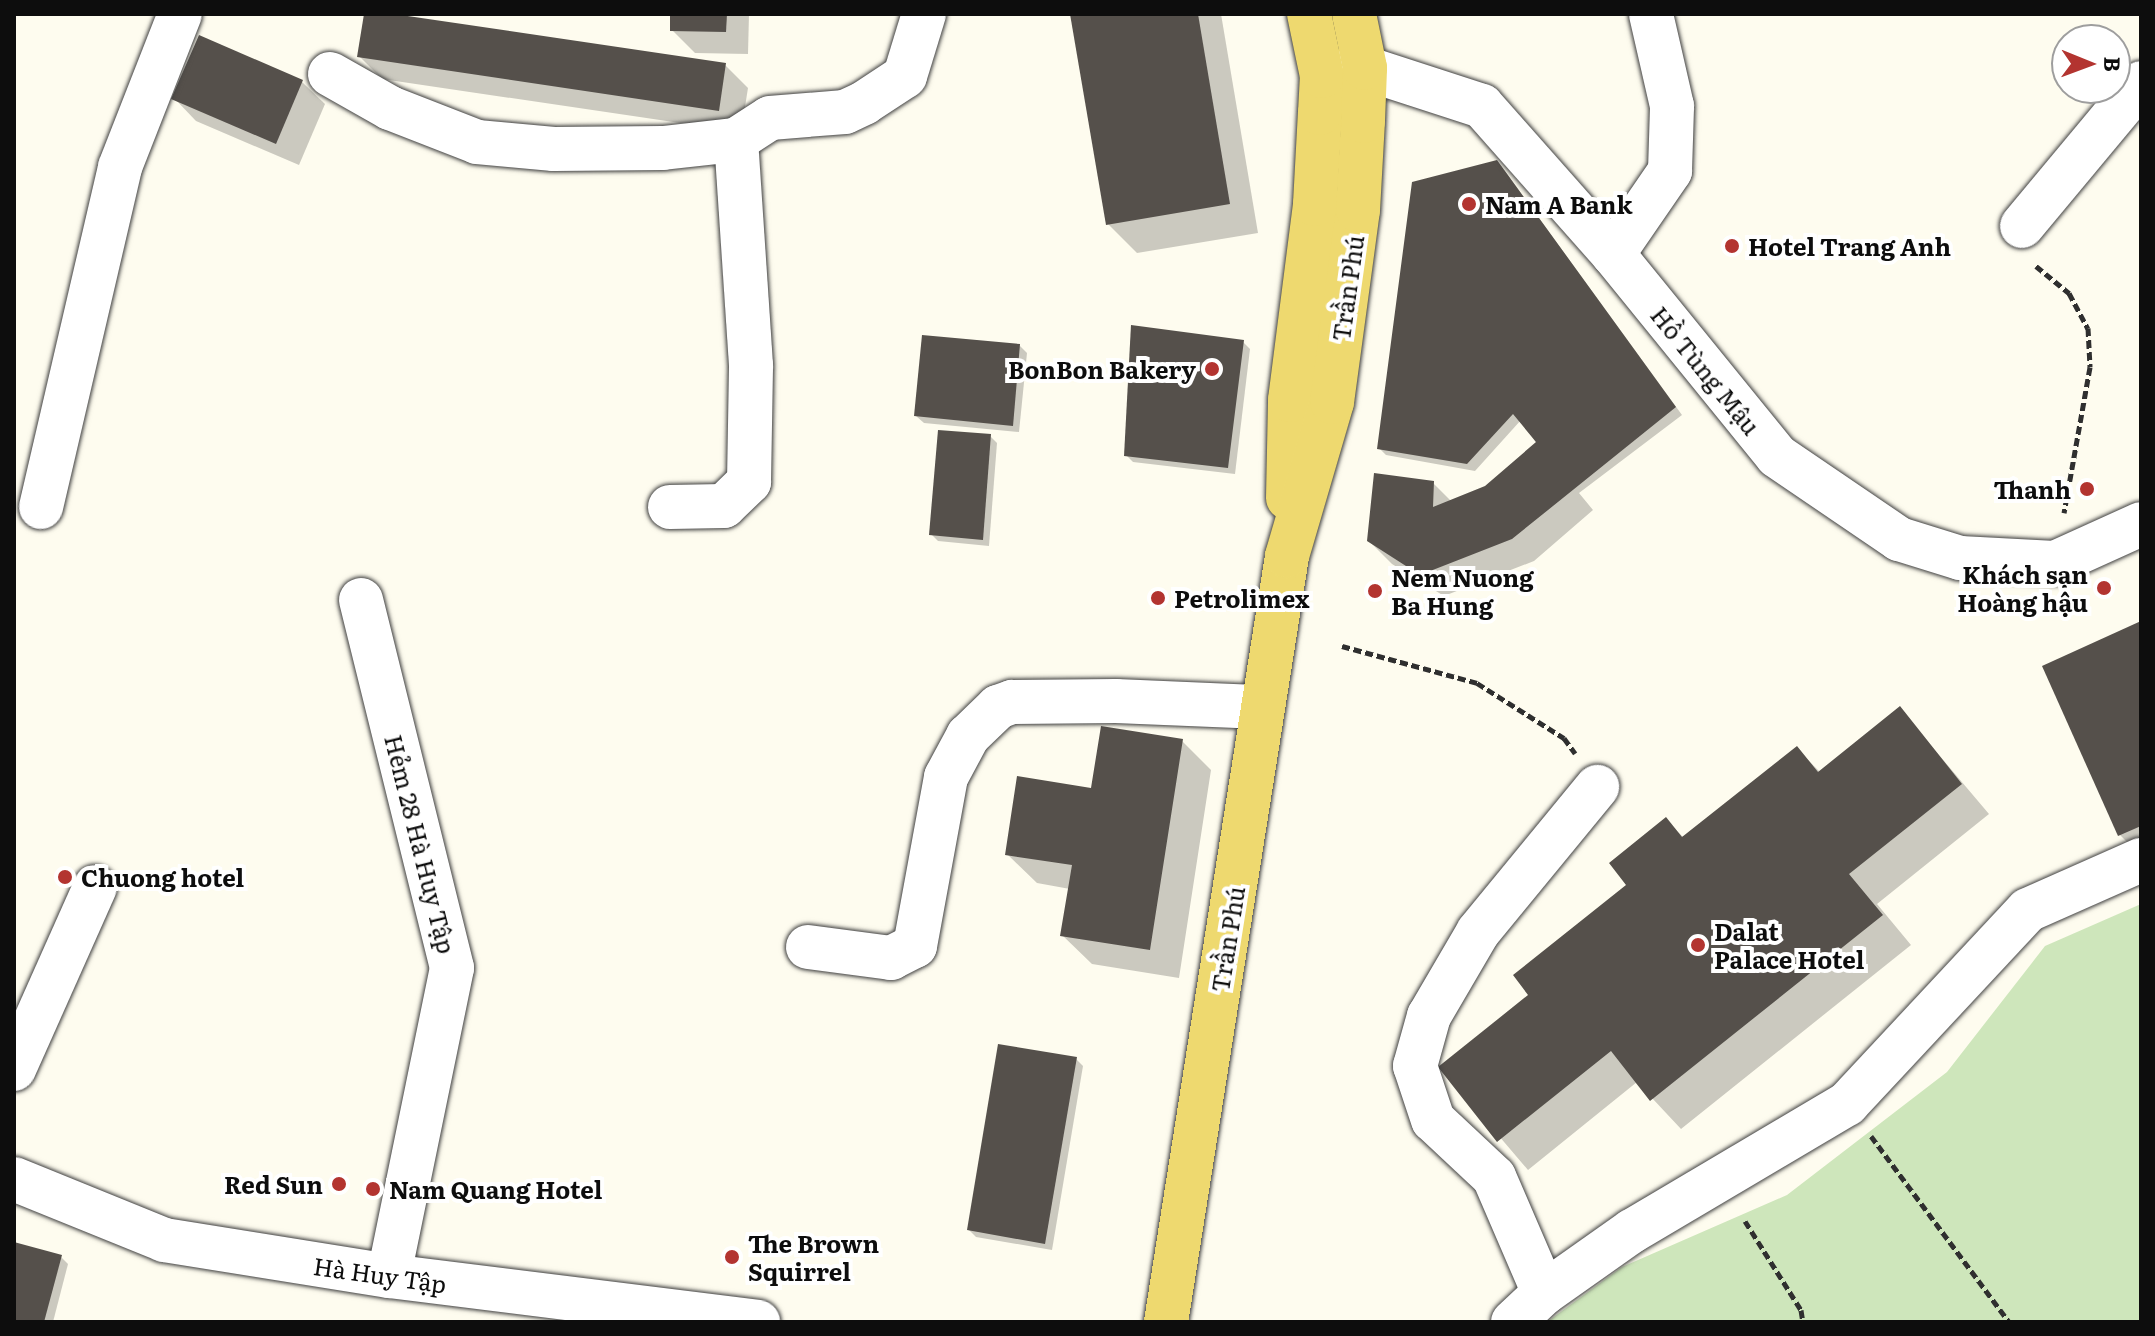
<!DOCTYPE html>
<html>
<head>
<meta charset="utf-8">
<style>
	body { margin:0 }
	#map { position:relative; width:2155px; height:1336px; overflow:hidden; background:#fefcef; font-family:Literata,serif }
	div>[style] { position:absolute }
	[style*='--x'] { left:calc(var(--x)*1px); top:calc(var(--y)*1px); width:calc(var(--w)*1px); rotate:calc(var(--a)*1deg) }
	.green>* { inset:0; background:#cee6bb }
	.shadow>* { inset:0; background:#0003 }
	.building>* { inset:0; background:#55504b }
	.path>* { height:5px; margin-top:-2.5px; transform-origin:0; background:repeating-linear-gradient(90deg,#2f2f2f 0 8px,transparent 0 12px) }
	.roads { filter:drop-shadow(0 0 2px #404040) drop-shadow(0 0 2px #404040) }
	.minor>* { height:44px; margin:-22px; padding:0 22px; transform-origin:22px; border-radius:22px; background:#fff }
	.major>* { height:44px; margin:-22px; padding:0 22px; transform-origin:22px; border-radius:22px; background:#eed96f }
	.dots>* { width:22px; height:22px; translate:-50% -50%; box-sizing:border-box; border:4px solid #fff; border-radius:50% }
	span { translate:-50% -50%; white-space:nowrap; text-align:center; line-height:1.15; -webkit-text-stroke:8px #fff; paint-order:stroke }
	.poi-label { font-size:24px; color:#0d0d0d; font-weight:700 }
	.left { translate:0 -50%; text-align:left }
	.right { translate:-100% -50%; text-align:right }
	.street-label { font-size:24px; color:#0d0d0d }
	.frame { position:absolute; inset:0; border:16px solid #0d0d0d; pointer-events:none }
	.north { position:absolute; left:2051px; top:24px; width:80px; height:80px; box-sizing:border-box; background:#fff; border:2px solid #9e9e9e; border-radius:50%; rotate:91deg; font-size:22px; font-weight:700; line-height:32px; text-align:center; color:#0d0d0d }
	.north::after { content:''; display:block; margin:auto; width:28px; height:36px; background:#b33430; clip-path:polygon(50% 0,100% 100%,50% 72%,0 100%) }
</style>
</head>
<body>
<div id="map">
	<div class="green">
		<i style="clip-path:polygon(2141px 904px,2141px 1322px,1547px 1322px,1622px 1267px,1787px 1195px,1947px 1072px,2045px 946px)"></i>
	</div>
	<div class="shadow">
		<i style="clip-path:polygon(366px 14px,725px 65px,748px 88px,741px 132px,382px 79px,359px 56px)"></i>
		<i style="clip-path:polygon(672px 14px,749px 14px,748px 54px,695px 53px,672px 30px)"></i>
		<i style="clip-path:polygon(1072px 14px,1221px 14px,1258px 233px,1137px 253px,1108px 224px)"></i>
		<i style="clip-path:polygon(302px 82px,325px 104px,299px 165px,196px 121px,174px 98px)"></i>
		<i style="clip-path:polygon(1504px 170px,1682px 415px,1579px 493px,1593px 510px,1534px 561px,1444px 596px,1392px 564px,1369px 541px,1433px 483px,1452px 502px,1486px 488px,1543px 453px,1521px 420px,1475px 471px,1386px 455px,1379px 448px)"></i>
		<i style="clip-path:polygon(1243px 342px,1250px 349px,1235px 474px,1133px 462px,1126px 455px)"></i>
		<i style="clip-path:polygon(1019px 345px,1027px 353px,1019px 432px,924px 423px,916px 416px)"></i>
		<i style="clip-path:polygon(990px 436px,997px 443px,989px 546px,938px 541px,931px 534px)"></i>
		<i style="clip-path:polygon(2141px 623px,2141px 856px,2120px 835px)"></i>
		<i style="clip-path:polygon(1900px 709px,1989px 814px,1877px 904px,1911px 945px,1681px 1129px,1637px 1082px,1528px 1170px,1441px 1068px,1531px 995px,1629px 885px,1666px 820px,1684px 838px,1796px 748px,1820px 772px)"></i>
		<i style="clip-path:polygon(1182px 741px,1211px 770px,1179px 978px,1092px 964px,1062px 935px,1070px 889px,1037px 883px,1007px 854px)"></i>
		<i style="clip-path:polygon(1076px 1059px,1083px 1066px,1052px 1250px,976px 1237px,969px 1230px)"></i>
		<i style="clip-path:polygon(14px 1244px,61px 1257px,68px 1264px,53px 1322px,14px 1322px)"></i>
	</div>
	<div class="building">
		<i style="clip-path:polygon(364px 14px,394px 14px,726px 63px,719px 111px,357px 57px)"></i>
		<i style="clip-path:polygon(670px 14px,727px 14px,726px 32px,670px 31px)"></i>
		<i style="clip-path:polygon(1070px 14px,1198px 14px,1230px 204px,1106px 225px)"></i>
		<i style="clip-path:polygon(199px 35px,303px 80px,276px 144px,171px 99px)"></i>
		<i style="clip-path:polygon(1497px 160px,1676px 407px,1512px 539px,1420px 575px,1367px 541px,1374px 473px,1434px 481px,1433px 507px,1485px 486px,1536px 442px,1513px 414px,1467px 464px,1377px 449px,1412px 182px)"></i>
		<i style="clip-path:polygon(1131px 325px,1244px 340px,1228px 468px,1124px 456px)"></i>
		<i style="clip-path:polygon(922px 335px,1020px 344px,1013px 426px,914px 416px)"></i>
		<i style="clip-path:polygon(938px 430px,991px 434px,983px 540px,929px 535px)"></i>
		<i style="clip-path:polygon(2141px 621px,2141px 826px,2118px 836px,2042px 666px)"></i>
		<i style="clip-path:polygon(1900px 706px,1962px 784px,1849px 874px,1883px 915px,1650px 1101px,1611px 1051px,1497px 1142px,1438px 1067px,1528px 995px,1513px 975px,1626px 885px,1609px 863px,1666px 817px,1682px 837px,1797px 746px,1818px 772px)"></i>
		<i style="clip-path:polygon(1101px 726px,1183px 739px,1150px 950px,1060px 936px,1072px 865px,1005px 855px,1017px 776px,1091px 788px)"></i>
		<i style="clip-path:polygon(998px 1044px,1077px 1057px,1045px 1244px,967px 1230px)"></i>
		<i style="clip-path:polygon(14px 1242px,62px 1255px,44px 1322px,14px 1322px)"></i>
	</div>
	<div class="path">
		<i style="--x:2036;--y:266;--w:43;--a:39.3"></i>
		<i style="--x:2069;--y:293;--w:40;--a:62"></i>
		<i style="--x:2088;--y:328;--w:39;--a:87"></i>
		<i style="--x:2090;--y:367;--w:148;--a:100.1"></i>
		<i style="--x:1342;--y:646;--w:140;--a:15.3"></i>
		<i style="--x:1477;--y:683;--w:103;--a:32.3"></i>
		<i style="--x:1564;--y:738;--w:19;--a:54"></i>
		<i style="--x:1871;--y:1136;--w:232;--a:53.4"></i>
		<i style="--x:1745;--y:1221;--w:105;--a:57.8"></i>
		<i style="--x:1801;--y:1310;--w:12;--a:81"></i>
	</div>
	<div class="roads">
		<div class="minor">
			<i style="--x:330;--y:74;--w:69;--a:29.5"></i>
			<i style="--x:390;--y:108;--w:93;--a:21.3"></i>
			<i style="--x:477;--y:142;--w:77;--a:5.2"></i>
			<i style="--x:554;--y:149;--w:109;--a:-0.5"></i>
			<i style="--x:663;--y:148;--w:73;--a:-6.3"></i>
			<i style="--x:736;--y:140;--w:40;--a:-32.9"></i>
			<i style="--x:770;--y:118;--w:75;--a:-4.6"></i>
			<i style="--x:845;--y:112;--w:21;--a:-25"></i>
			<i style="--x:864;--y:103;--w:49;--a:-33.4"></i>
			<i style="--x:905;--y:76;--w:65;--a:-73"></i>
			<i style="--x:1330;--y:75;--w:36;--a:-11"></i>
			<i style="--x:1365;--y:68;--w:123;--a:18"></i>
			<i style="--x:1482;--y:106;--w:198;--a:48.5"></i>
			<i style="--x:1613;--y:254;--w:260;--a:50.9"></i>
			<i style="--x:1777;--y:456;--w:148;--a:34.2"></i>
			<i style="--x:1899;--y:539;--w:64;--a:17.3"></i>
			<i style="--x:1960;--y:558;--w:95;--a:3"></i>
			<i style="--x:2055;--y:563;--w:94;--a:-24.4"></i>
			<i style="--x:2022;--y:226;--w:186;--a:-50.2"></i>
			<i style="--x:1613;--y:254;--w:101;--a:-55.5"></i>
			<i style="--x:1670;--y:171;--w:65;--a:-88.2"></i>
			<i style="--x:1672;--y:106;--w:94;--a:-102.9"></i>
			<i style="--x:41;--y:507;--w:349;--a:-76.9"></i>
			<i style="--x:120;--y:167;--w:164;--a:-68.6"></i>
			<i style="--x:670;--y:507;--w:54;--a:-1.1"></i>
			<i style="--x:724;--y:506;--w:35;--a:-44"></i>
			<i style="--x:749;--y:482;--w:117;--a:-89"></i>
			<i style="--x:751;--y:365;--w:225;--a:-93.8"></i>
			<i style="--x:361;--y:600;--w:379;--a:76.1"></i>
			<i style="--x:452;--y:968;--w:314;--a:101.6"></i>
			<i style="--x:808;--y:947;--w:84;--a:7.5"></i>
			<i style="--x:891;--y:958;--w:27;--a:-27"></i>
			<i style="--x:915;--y:946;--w:172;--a:-79.6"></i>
			<i style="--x:946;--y:777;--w:47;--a:-61.8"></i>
			<i style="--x:968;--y:736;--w:42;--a:-44"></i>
			<i style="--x:998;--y:707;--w:15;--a:-20"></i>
			<i style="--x:1012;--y:702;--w:104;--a:-0.6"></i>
			<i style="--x:1116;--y:701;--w:146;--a:2.4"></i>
			<i style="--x:14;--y:1069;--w:199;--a:-66"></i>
			<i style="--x:14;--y:1179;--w:162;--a:22.1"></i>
			<i style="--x:164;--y:1240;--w:228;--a:9.1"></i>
			<i style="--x:389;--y:1276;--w:372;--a:7.1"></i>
			<i style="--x:1544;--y:1293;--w:126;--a:-113.3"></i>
			<i style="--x:1494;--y:1177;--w:83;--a:-136.9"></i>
			<i style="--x:1433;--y:1120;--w:57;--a:-108.4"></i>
			<i style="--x:1415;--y:1066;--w:52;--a:-74.4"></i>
			<i style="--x:1429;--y:1016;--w:97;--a:-59.7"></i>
			<i style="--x:1478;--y:932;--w:188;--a:-50.6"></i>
			<i style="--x:1513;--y:1322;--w:42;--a:-43.1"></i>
			<i style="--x:1544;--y:1293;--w:108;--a:-35.2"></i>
			<i style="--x:1632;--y:1231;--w:250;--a:-30.6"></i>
			<i style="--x:1847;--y:1104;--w:265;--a:-47"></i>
			<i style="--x:2028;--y:910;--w:124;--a:-23.9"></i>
		</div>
		<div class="major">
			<i style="--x:1288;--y:498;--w:98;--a:-88.8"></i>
			<i style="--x:1290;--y:400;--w:198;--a:-82.7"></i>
			<i style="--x:1315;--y:204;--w:91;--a:-86.9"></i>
			<i style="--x:1320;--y:113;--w:37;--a:-87"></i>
			<i style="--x:1322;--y:76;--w:63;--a:-101.8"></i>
			<i style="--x:1166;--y:1322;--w:775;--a:-81.02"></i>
			<i style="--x:1287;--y:556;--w:160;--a:-73.7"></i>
			<i style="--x:1332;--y:402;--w:194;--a:-82.3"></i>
			<i style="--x:1358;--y:210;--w:89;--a:-86.8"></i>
			<i style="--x:1363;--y:121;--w:53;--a:-87.8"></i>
			<i style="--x:1365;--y:68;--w:55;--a:-101.5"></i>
		</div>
	</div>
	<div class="dots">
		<i style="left:1469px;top:204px;background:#b33430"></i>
		<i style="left:1732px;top:246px;background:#b33430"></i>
		<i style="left:1212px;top:369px;background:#b33430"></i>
		<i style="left:2087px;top:489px;background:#b33430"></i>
		<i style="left:2104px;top:588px;background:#b33430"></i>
		<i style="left:1375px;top:591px;background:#b33430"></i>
		<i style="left:1158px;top:598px;background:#b33430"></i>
		<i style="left:65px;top:877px;background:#b33430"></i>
		<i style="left:1698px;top:945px;background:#b33430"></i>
		<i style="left:339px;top:1184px;background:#b33430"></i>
		<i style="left:373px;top:1189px;background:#b33430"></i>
		<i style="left:732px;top:1257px;background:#b33430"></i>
	</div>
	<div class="poi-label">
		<span class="left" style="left:1485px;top:204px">Nam A Bank</span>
		<span class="left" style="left:1748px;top:246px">Hotel Trang Anh</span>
		<span class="right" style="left:1196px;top:369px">BonBon Bakery</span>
		<span class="right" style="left:2071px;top:489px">Thanh</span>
		<span class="right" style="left:2088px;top:588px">Khách sạn<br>Hoàng hậu</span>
		<span class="left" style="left:1391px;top:591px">Nem Nuong<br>Ba Hung</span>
		<span class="left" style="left:1174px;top:598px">Petrolimex</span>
		<span class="left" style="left:81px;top:877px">Chuong hotel</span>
		<span class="left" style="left:1714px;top:945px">Dalat<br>Palace Hotel</span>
		<span class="right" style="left:323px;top:1184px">Red Sun</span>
		<span class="left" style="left:389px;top:1189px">Nam Quang Hotel</span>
		<span class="left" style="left:748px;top:1257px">The Brown<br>Squirrel</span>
	</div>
	<div class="street-label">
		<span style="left:1347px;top:288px;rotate:-82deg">Trần Phú</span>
		<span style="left:1706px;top:370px;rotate:51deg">Hồ Tùng Mậu</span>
		<span style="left:421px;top:844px;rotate:76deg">Hẻm 28 Hà Huy Tập</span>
		<span style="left:1227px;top:939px;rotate:-81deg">Trần Phú</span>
		<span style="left:380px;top:1274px;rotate:8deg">Hà Huy Tập</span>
	</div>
	<div class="frame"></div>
	<div class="north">B</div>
</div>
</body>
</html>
